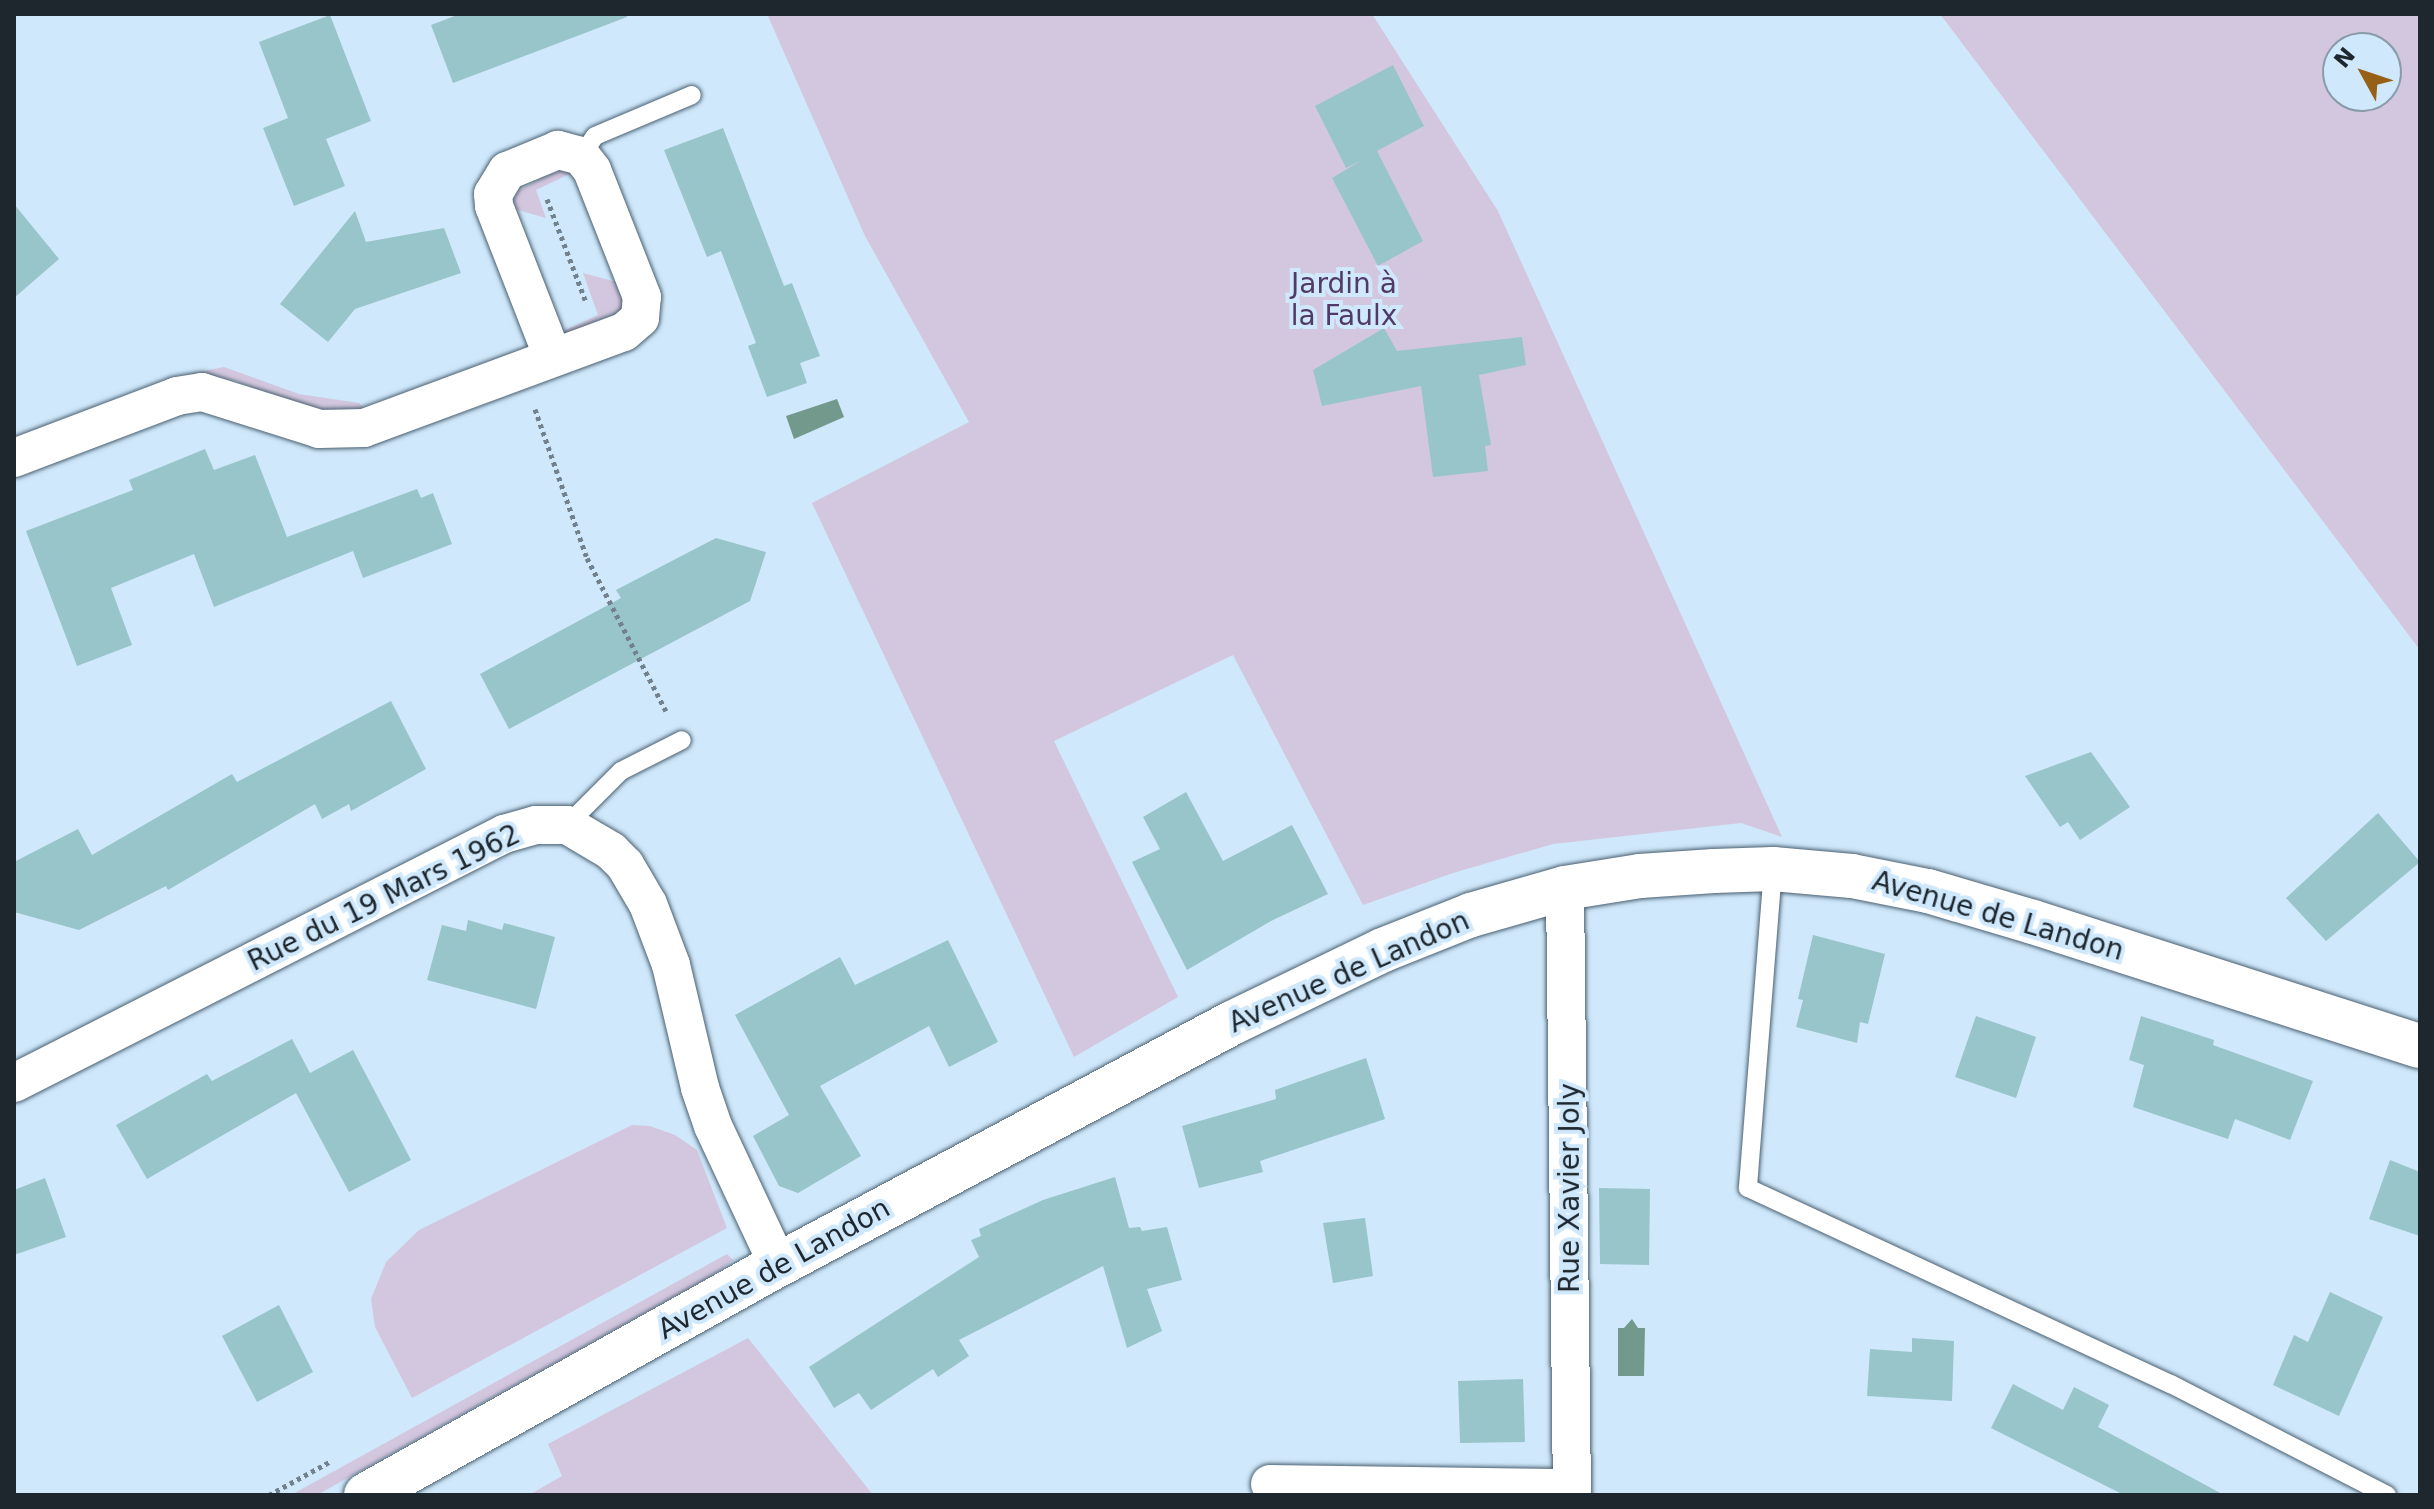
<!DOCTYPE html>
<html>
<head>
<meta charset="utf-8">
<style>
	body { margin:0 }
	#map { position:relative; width:2434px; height:1509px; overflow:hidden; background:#cfe8fb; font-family:"DejaVu Sans",sans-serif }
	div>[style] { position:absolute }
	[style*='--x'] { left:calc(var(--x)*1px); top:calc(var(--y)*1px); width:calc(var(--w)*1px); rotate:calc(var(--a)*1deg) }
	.green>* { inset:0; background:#d3c7df }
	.water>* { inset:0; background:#72998b }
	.building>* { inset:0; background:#98c5ca }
	.path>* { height:5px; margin-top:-2.5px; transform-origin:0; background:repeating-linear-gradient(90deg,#71818e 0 4px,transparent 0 8px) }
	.roads { filter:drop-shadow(0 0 2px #4a6070) drop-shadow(0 0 2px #4a6070) }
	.service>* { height:18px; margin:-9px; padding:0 9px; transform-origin:9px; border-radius:9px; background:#fff }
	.minor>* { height:38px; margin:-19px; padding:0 19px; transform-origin:19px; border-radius:19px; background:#fff }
	.tertiary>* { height:44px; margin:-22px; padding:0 22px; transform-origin:22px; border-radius:22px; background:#fff }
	span { translate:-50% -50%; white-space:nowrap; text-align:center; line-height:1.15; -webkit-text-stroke:8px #cfe8fb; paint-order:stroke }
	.park-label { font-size:28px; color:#523a66 }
	.street-label { font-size:28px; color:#1e272e }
	.frame { position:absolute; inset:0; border:16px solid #1e272e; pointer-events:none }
	.north { position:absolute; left:2322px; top:32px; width:80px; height:80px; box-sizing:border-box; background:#cfe8fb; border:2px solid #889ba9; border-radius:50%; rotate:310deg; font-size:22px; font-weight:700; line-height:32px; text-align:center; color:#1e272e }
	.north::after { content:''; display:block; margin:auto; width:28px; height:36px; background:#966117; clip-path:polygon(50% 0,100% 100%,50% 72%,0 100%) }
</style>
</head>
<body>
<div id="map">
	<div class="green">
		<i style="clip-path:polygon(767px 14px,1372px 14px,1498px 211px,1782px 837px,1741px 823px,1553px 844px,1453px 873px,1363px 905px,1233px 655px,1054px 741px,1178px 997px,1074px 1057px,812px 503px,969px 422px,865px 236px)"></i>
		<i style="clip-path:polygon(evenodd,1940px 14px,2420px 14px,2420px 650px,2184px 337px,1940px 14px,2386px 48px,2386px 96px,2338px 96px,2338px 48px,2386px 48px)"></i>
		<i style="clip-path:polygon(560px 169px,578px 170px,536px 190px,546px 218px,511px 208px,517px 191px)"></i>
		<i style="clip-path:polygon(583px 273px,620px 283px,627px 300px,624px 312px,566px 334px,561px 332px,598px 315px)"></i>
		<i style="clip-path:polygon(224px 367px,299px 394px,359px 403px,365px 409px,330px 411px,289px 401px,230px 379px,211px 378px,192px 383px,188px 374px)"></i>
		<i style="clip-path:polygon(632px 1125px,650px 1126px,675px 1135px,697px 1150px,727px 1228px,412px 1398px,375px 1327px,371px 1299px,386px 1262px,419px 1230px)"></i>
		<i style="clip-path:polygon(727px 1254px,733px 1260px,716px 1273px,317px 1495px,291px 1495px)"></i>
		<i style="clip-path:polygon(748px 1338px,873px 1495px,529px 1495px,562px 1476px,548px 1444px)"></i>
	</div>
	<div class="water">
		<i style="clip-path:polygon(837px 399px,844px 417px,794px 439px,786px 416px)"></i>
		<i style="clip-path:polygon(1632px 1319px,1638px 1328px,1645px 1328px,1644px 1376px,1618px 1376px,1618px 1328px,1624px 1328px)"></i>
	</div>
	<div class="building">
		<i style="clip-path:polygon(460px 14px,626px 14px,627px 17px,453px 83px,431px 25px)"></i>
		<i style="clip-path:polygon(330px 15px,371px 121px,326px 139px,345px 186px,294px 206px,263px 128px,288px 118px,259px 42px)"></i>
		<i style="clip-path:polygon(1393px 65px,1424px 126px,1377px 151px,1423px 241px,1378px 266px,1332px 178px,1362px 160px,1346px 168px,1315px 106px)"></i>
		<i style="clip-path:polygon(723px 128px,784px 286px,792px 283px,820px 356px,800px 363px,807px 383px,767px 397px,748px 346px,756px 343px,721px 251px,707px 257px,664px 150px)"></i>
		<i style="clip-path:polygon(14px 204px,59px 259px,14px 298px)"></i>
		<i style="clip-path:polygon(355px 211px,366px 242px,444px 228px,461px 273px,355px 309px,328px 342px,280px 304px)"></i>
		<i style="clip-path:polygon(1384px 328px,1397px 351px,1522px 337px,1526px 365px,1479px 375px,1491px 445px,1485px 446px,1488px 471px,1433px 477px,1421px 386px,1322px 406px,1313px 370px)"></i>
		<i style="clip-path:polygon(205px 449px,214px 470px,255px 455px,287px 537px,417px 489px,421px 498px,433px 493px,452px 544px,363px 578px,353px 551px,214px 607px,194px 554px,111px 588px,132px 645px,77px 666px,26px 531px,133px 490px,129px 480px)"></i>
		<i style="clip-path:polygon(716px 538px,766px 552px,750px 601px,509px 729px,480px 674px,621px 598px,616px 590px)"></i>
		<i style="clip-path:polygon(391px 701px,426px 769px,351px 811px,349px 804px,322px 819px,315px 804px,168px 890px,166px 886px,79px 930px,14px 912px,14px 862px,78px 829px,92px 855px,232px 774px,237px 782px)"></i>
		<i style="clip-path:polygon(2091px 752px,2130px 807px,2080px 840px,2068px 822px,2060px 827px,2025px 776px)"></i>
		<i style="clip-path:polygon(1186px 792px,1223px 861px,1292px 825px,1328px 894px,1271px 921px,1187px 970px,1132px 862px,1160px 849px,1143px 817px)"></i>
		<i style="clip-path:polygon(2378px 813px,2420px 862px,2326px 941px,2286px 898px)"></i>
		<i style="clip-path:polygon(468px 920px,502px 930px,504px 923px,555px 937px,536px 1009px,427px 980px,442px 925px,466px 931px)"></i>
		<i style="clip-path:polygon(1813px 935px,1885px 954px,1868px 1024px,1860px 1022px,1857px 1043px,1796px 1027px,1803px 1000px,1798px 999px)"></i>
		<i style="clip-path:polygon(948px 940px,998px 1042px,949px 1067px,929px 1026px,820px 1086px,861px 1156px,798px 1193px,779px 1186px,753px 1136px,789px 1115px,735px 1015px,840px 957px,855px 985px)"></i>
		<i style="clip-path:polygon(1976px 1016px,2036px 1037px,2016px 1098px,1955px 1077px)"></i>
		<i style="clip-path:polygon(2141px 1016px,2214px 1040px,2213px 1045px,2313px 1081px,2290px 1140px,2235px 1119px,2228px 1139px,2133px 1107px,2144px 1065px,2129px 1060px)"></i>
		<i style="clip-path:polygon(292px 1039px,310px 1073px,353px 1050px,411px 1160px,349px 1192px,296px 1093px,147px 1179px,116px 1125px,207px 1074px,212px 1081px)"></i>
		<i style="clip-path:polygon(1366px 1058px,1385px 1119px,1260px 1161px,1263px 1172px,1199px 1188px,1182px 1126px,1276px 1099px,1275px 1090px)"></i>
		<i style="clip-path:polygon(2390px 1160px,2420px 1172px,2420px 1236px,2369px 1219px)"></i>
		<i style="clip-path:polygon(1115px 1177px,1129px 1228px,1140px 1227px,1142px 1231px,1167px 1227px,1182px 1280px,1147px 1289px,1162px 1331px,1127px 1348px,1103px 1266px,959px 1340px,969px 1356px,938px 1377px,933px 1369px,871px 1410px,859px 1393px,834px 1408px,809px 1367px,979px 1257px,971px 1240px,981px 1236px,979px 1229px,1043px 1200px)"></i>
		<i style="clip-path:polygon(45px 1178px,66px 1237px,14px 1255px,14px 1190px)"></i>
		<i style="clip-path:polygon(1599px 1188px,1650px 1189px,1649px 1265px,1600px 1264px)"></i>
		<i style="clip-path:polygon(1365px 1218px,1373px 1276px,1333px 1283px,1323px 1223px)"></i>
		<i style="clip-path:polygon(2330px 1292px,2383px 1317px,2339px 1416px,2273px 1385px,2294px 1335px,2308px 1342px)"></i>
		<i style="clip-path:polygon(279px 1305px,313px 1372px,257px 1402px,222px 1336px)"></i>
		<i style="clip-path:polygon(1912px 1338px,1954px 1341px,1952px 1401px,1867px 1396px,1870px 1349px,1912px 1352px)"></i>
		<i style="clip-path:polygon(1523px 1379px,1525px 1442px,1460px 1443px,1458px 1381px)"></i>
		<i style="clip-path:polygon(2013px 1384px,2063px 1410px,2074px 1387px,2109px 1405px,2098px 1427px,2224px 1495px,2124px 1495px,1991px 1428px)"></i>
	</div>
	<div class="path">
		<i style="--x:547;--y:199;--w:110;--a:69.3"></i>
		<i style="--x:535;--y:409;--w:158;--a:70.8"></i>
		<i style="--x:587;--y:558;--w:172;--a:62.7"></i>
		<i style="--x:269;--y:1495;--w:71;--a:-28.7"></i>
	</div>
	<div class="roads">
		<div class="service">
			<i style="--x:581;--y:156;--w:24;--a:-55"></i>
			<i style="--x:595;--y:136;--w:105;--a:-22.9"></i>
			<i style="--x:567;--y:825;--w:76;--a:-45"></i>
			<i style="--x:621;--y:771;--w:68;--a:-26.9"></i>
			<i style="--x:1773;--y:869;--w:320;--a:94.5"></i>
			<i style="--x:1748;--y:1188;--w:466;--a:24.9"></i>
			<i style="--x:2171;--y:1384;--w:243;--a:27.2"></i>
		</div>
		<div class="minor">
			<i style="--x:14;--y:458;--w:174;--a:-20.8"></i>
			<i style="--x:177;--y:396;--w:25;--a:-9"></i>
			<i style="--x:202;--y:392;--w:123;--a:17.5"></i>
			<i style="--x:319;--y:429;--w:45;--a:-1.3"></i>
			<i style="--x:364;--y:428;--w:277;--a:-20.3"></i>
			<i style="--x:624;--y:332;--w:21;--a:-41"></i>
			<i style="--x:640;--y:318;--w:21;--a:-85"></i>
			<i style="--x:642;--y:297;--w:136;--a:-111.5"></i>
			<i style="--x:592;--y:170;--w:18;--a:-128"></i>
			<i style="--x:581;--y:156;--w:24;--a:-165"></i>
			<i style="--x:558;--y:150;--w:55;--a:157.6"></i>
			<i style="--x:507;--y:171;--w:27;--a:121"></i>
			<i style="--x:493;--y:194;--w:12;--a:85"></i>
			<i style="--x:494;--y:206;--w:160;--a:68.7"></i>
			<i style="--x:1565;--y:888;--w:607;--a:89.34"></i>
			<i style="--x:14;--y:1083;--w:550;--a:-26.94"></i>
			<i style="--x:504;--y:834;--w:33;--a:-16"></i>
			<i style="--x:536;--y:825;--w:31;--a:0"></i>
			<i style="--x:567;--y:825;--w:51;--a:30.6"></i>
			<i style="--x:611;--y:851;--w:20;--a:45"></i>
			<i style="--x:625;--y:865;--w:45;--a:59.5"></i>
			<i style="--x:648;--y:904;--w:65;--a:69.3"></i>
			<i style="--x:671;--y:965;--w:126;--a:76.7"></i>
			<i style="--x:700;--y:1088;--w:40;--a:71.1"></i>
			<i style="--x:713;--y:1126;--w:153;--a:64.9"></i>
			<i style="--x:1270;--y:1484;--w:302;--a:0.8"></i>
		</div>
		<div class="tertiary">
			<i style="--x:366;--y:1495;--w:472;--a:-29.2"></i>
			<i style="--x:778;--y:1265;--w:514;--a:-28.06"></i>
			<i style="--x:1232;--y:1023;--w:168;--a:-25.8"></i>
			<i style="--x:1383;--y:950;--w:95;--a:-21.7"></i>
			<i style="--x:1471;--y:915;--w:98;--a:-16"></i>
			<i style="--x:1565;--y:888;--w:76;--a:-9.1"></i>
			<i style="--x:1640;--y:876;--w:74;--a:-3.9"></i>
			<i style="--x:1714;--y:871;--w:59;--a:-1.9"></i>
			<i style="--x:1773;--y:869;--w:79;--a:5.1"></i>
			<i style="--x:1852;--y:876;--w:77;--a:11.2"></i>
			<i style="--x:1928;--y:891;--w:109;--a:16.4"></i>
			<i style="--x:2033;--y:922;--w:406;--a:17.8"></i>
		</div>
	</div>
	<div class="park-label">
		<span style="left:1344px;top:300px">Jardin à<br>la Faulx</span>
	</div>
	<div class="street-label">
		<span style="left:384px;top:898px;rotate:-26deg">Rue du 19 Mars 1962</span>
		<span style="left:1998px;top:916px;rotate:16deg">Avenue de Landon</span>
		<span style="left:1349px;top:972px;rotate:-24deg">Avenue de Landon</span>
		<span style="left:1570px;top:1188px;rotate:-90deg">Rue Xavier Joly</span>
		<span style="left:774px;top:1269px;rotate:-29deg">Avenue de Landon</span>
	</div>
	<div class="frame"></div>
	<div class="north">N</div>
</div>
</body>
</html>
